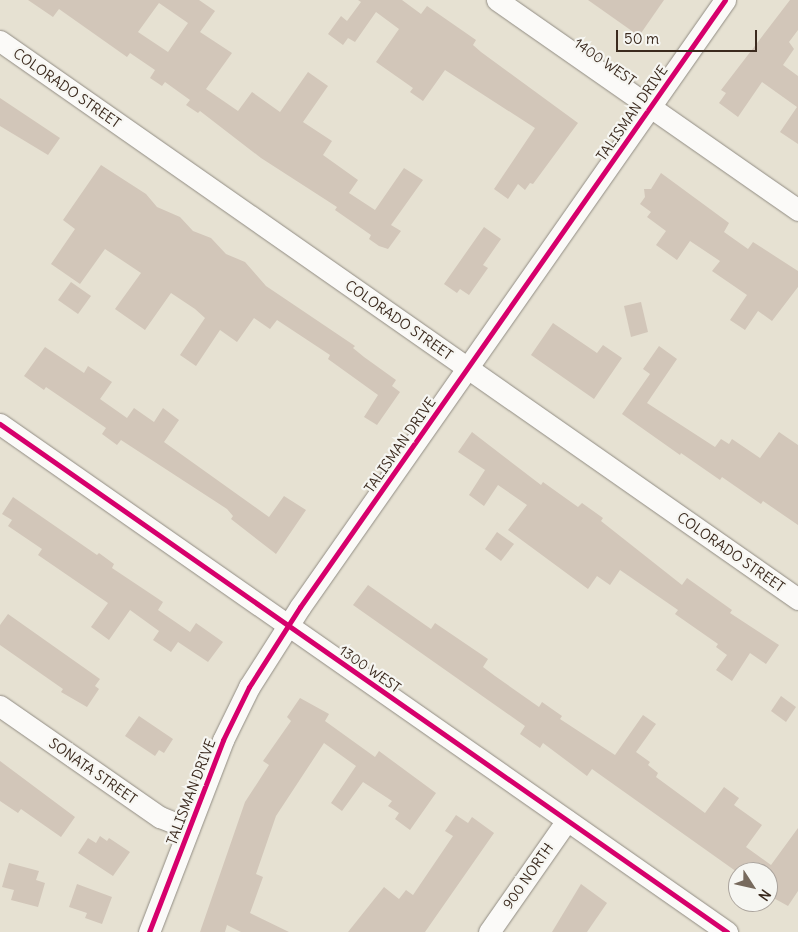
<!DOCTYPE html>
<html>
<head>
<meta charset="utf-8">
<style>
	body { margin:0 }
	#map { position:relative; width:798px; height:932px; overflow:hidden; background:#e6e1d2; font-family:Delius,sans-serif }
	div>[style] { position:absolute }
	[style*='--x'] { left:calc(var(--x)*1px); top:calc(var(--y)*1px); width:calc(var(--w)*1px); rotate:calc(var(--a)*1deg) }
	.building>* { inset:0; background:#d2c6b9 }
	.roads { filter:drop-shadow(0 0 1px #918c83) drop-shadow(0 0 1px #918c83) }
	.minor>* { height:21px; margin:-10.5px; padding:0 10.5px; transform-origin:10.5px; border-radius:10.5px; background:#fbfaf8 }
	.cycleway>* { height:5px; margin:-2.5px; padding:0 2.5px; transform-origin:2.5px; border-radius:2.5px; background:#d6006c }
	span { translate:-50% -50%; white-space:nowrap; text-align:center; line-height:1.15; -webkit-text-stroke:4.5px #f6f6f2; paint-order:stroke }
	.street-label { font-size:14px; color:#3b2a1e }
	.north { position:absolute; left:728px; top:862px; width:50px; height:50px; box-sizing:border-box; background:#f6f6f2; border:1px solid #aba49d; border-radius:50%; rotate:125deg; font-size:14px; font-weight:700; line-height:20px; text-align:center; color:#3b2a1e }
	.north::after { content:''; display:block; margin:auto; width:18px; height:22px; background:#776a5d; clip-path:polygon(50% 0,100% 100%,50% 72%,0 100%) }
	.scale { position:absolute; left:616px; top:30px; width:141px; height:22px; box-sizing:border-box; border:2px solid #3b2a1e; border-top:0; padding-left:6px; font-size:15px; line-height:18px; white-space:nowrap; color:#3b2a1e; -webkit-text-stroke:4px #f6f6f2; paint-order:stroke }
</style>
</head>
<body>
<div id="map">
	<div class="building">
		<i style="clip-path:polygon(evenodd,28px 0,199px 0,215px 11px,200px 32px,232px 53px,206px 89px,238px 111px,252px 92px,280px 112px,308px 72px,328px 86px,303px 122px,332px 141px,323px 155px,358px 180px,349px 193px,375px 210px,404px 168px,423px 180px,391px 225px,401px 231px,388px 249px,379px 246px,369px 239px,371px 235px,335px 210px,337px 207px,261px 158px,200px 111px,198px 113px,186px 105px,190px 100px,165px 82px,162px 86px,150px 78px,155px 70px,130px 53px,127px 57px,59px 9px,53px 17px,28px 0,159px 3px,188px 23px,168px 52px,138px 32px,159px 3px)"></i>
		<i style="clip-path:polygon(358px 0,402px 0,421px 14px,427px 6px,476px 40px,473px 45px,481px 52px,578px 123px,533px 184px,530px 183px,525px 190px,518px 184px,508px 199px,494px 189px,535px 128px,445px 70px,423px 101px,410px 92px,413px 88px,376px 62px,399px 29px,376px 12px,355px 42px,348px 38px,343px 45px,328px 34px,341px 16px,347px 21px,361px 2px)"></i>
		<i style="clip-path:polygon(588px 0,664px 0,639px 36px)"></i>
		<i style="clip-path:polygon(790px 0,798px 0,798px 30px,789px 42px,794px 49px,783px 65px,798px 76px,798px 144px,780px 132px,797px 107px,762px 82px,738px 117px,719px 103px,726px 93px,721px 90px)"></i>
		<i style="clip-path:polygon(0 98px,60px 138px,48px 155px,0 126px)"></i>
		<i style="clip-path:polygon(101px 165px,146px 194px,157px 207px,180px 217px,193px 231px,211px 238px,226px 254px,245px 262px,266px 286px,355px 346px,353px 348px,364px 357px,396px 380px,392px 386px,400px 392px,377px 425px,364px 417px,378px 395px,328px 359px,330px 355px,277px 320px,270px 329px,254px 318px,237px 342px,220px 330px,196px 366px,180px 355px,205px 318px,195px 309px,171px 293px,145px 330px,115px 309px,141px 273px,105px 249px,80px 284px,51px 264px,75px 229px,63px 220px)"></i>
		<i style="clip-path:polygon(661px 173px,729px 223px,724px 232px,748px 249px,753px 242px,798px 271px,798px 287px,772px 321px,758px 311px,745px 330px,730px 320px,747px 295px,712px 271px,720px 261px,690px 241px,677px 260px,656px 245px,666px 231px,647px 217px,651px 212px,640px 204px,645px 197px,644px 189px,651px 189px)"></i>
		<i style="clip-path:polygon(484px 227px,501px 239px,483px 265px,488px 268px,469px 295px,460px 289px,457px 293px,444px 284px)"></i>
		<i style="clip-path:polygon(71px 282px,91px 296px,78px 314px,58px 300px)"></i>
		<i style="clip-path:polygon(641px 302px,648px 332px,631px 337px,624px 306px)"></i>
		<i style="clip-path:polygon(553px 323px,597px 353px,603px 345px,622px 358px,594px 399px,531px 355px)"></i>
		<i style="clip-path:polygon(659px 346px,677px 359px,647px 403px,715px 447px,721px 439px,729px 444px,732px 439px,760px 458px,779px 432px,798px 445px,798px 525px,763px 501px,761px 504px,722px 477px,720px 480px,681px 453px,680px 455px,622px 414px,650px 374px,643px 369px)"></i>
		<i style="clip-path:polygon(45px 347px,84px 373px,88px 366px,112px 382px,100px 399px,127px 418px,134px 408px,154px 422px,163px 408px,179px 420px,164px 442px,269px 517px,284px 496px,306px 510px,276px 554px,231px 519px,233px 516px,227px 509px,121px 440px,117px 445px,102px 434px,106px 428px,46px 387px,44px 390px,24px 376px)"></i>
		<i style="clip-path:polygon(472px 432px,541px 485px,543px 482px,578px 507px,582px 503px,603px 518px,601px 521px,682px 585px,687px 578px,732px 610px,730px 613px,779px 645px,766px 664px,750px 653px,732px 681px,716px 670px,727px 655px,716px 647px,718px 644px,675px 614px,678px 610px,620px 570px,610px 585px,597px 576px,588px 589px,508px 530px,527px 505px,498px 485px,484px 506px,469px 495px,485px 470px,458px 452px)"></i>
		<i style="clip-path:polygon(13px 497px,97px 555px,99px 553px,114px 564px,112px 568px,163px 602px,158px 610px,190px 632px,196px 623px,223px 642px,208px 662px,178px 642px,171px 652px,153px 640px,159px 631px,130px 610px,109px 640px,91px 627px,108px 603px,38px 555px,42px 549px,8px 526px,12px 520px,2px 514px)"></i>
		<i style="clip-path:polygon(497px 532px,514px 544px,501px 561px,485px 549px)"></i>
		<i style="clip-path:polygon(368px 585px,431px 629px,435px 623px,488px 659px,483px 667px,495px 676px,539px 707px,542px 702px,562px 716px,560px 719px,615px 755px,643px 715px,656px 724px,636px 752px,650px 762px,648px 765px,658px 773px,656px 777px,705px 813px,724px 787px,739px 798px,734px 805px,762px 825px,746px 847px,771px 865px,798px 828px,798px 891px,788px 906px,768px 895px,768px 872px,737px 872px,592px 769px,587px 776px,543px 743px,540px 748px,520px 734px,525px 726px,353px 605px)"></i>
		<i style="clip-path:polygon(8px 614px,100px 679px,95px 686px,99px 689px,87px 707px,61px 692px,63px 689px,0 645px,0 625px)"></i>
		<i style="clip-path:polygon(781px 696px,796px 707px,786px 722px,771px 711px)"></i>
		<i style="clip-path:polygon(300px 698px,329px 714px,325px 721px,375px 757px,379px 751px,436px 793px,410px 830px,395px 819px,399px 813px,388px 806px,392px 801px,363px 782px,342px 811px,331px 803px,356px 766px,324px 743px,276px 816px,256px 874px,263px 877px,250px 913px,289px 932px,241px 932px,227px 925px,225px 932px,200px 932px,245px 802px,269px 765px,263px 761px,291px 721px,287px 717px)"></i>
		<i style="clip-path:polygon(139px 716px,173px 739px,164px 753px,159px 750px,155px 756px,125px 736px)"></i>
		<i style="clip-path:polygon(0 761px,75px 817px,61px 837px,21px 809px,18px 813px,0 801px)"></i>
		<i style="clip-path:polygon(456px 815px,468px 823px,472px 817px,494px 833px,425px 932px,348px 932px,384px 887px,399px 899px,406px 890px,413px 895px,453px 836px,445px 831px)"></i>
		<i style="clip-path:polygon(100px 836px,107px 841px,109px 838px,130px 852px,113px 876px,78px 853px,88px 838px,96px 843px)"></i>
		<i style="clip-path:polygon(9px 863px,39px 871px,36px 880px,45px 883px,38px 907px,11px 900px,14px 890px,2px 887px)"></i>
		<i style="clip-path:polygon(77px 884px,112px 897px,102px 924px,85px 918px,87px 913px,69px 907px)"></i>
		<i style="clip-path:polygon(581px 884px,607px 903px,587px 932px,552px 932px)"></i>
	</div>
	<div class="roads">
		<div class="minor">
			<i style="--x:497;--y:0;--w:367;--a:34.9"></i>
			<i style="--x:0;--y:41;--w:974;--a:34.96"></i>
			<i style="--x:0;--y:424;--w:887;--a:34.94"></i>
			<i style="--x:0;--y:706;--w:195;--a:34.8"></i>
			<i style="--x:160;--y:817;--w:31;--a:22"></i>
			<i style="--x:149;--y:932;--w:206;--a:-68.9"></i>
			<i style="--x:223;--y:740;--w:59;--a:-63.9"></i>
			<i style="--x:249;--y:687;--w:95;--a:-57.5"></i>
			<i style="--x:300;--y:607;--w:741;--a:-55"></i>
			<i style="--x:489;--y:932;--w:136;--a:-55.1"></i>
		</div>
	</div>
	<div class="cycleway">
		<i style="--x:0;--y:424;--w:887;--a:34.94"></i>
		<i style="--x:149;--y:932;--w:206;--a:-68.9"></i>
		<i style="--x:223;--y:740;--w:59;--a:-63.9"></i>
		<i style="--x:249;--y:687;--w:95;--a:-57.5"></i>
		<i style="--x:300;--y:607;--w:741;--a:-55"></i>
	</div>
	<div class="street-label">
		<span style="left:605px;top:62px;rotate:35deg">1400 WEST</span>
		<span style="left:67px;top:88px;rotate:35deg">COLORADO STREET</span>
		<span style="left:632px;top:113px;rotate:-55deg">TALISMAN DRIVE</span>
		<span style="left:399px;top:320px;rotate:35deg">COLORADO STREET</span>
		<span style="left:400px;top:445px;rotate:-55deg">TALISMAN DRIVE</span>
		<span style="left:731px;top:552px;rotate:35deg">COLORADO STREET</span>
		<span style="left:370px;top:669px;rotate:35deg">1300 WEST</span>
		<span style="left:93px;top:771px;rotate:35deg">SONATA STREET</span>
		<span style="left:191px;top:792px;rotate:-69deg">TALISMAN DRIVE</span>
		<span style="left:528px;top:876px;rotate:-55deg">900 NORTH</span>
	</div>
	<div class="north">N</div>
	<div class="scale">50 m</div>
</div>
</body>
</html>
